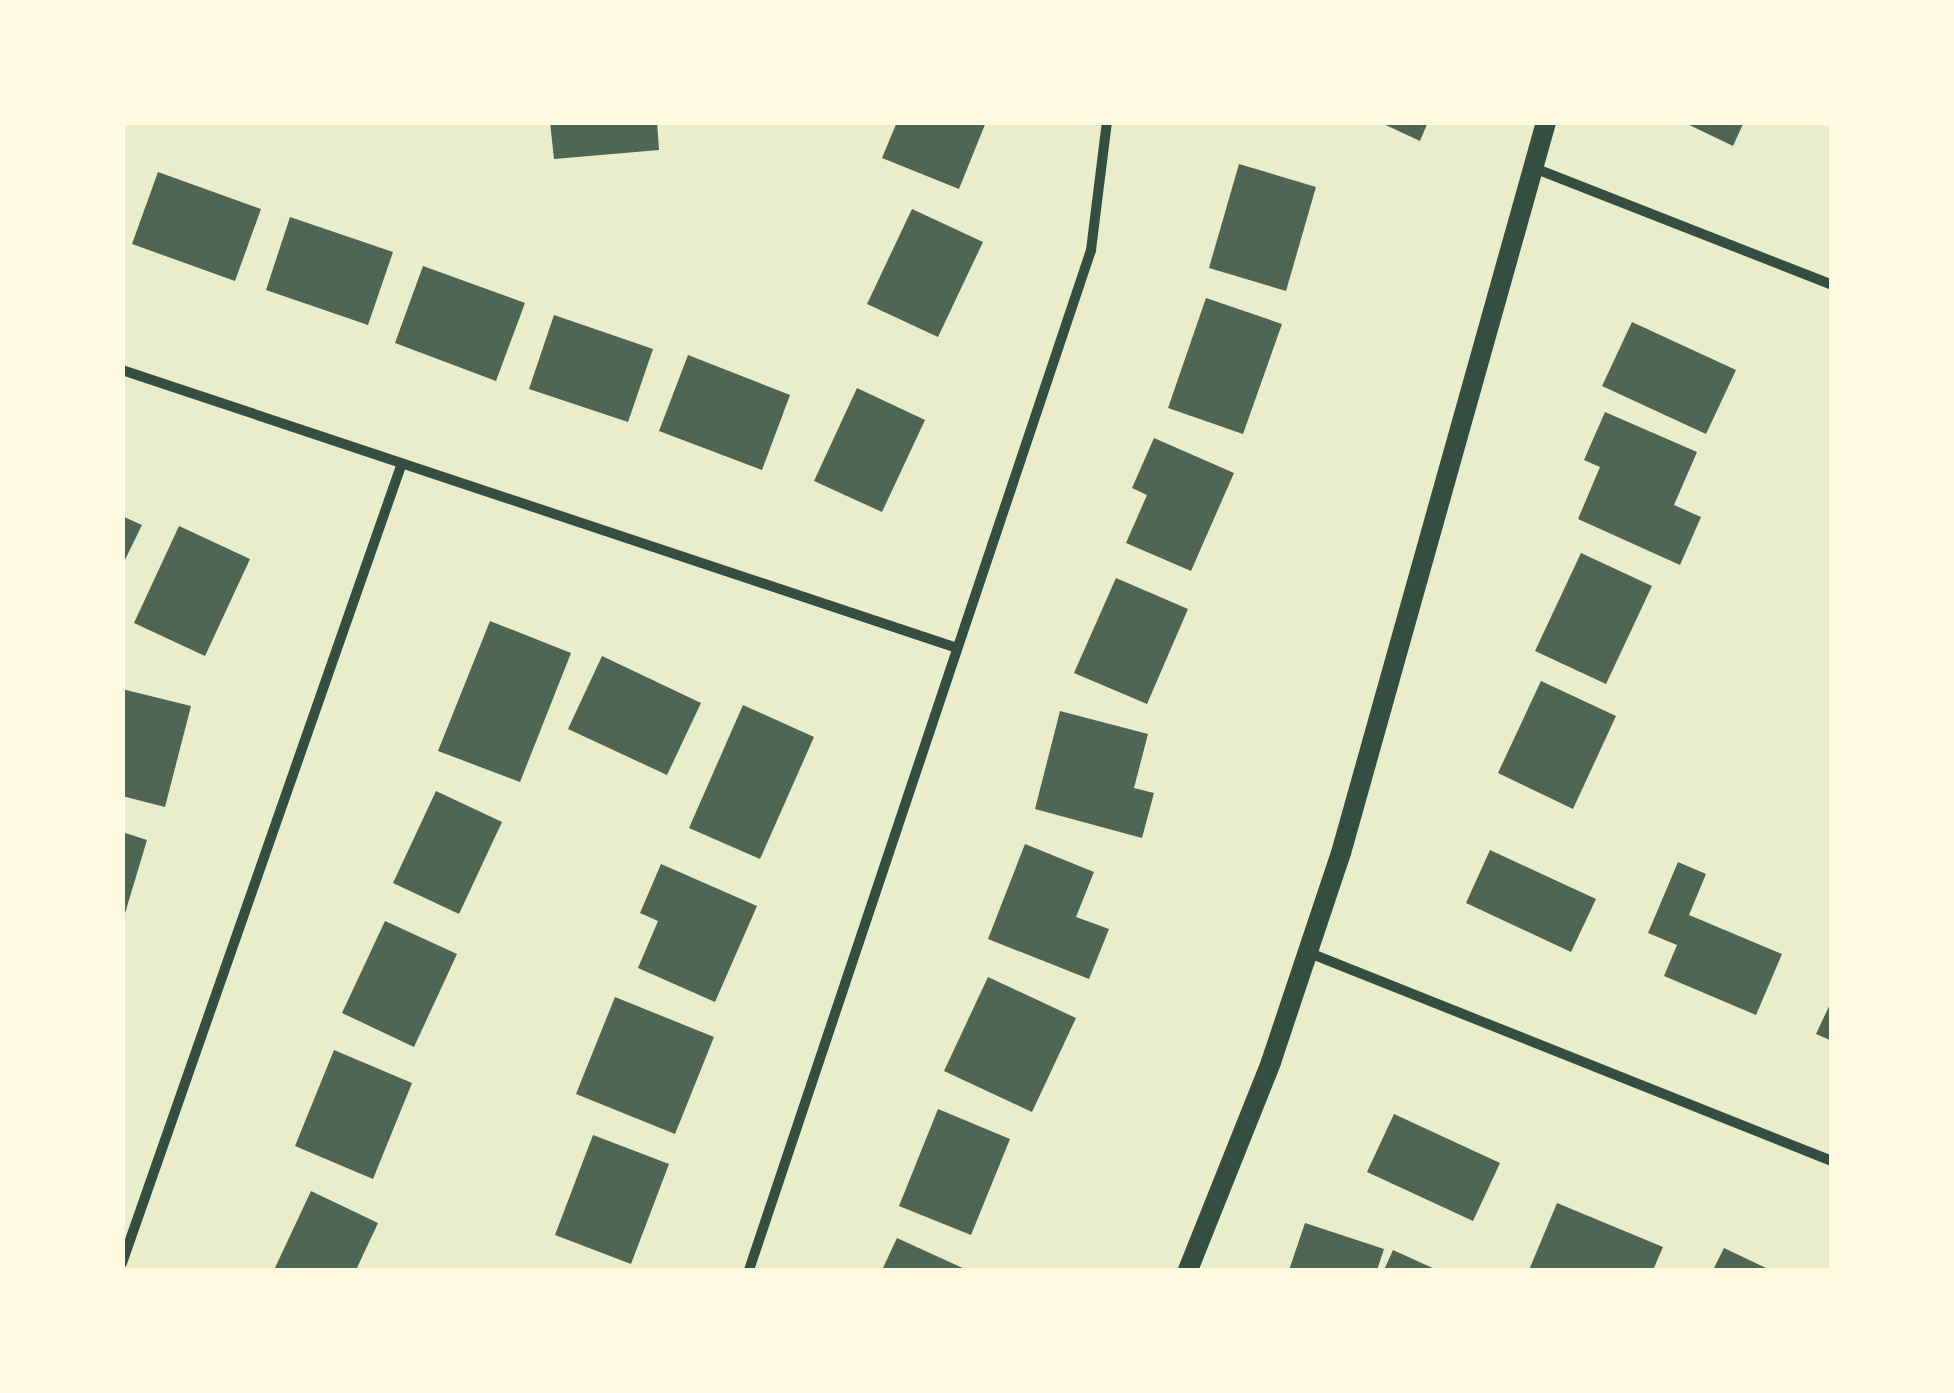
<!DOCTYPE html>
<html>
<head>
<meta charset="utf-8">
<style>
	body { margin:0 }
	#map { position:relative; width:1954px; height:1393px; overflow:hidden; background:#e9edc9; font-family:"Public Sans",sans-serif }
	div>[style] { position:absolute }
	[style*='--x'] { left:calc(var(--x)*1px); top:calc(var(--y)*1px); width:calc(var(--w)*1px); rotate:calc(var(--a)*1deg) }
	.building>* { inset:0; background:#4f6655 }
	.minor>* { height:10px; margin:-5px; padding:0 5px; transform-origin:5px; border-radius:5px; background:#344e41 }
	.secondary>* { height:20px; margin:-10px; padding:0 10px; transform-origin:10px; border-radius:10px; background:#344e41 }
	span { translate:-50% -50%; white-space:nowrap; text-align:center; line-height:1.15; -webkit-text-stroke:10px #fefae0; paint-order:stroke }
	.frame { position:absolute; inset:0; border:125px solid #fefae0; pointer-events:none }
</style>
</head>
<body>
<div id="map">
	<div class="building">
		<i style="clip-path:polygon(550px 122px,657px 122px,659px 150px,554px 159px)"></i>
		<i style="clip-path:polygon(897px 122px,986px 122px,959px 189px,882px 158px)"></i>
		<i style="clip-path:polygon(1379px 122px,1428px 122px,1420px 141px)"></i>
		<i style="clip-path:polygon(1683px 122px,1744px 122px,1733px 146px)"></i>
		<i style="clip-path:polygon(1239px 164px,1316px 187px,1286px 291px,1209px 268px)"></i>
		<i style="clip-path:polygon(158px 172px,261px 209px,235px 281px,132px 244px)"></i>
		<i style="clip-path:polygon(912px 209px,983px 242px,938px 337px,867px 304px)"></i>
		<i style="clip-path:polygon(290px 217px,393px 252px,368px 325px,266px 290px)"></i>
		<i style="clip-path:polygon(423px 266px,525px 303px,496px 381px,395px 343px)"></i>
		<i style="clip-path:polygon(1206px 298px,1282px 324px,1243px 434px,1168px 408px)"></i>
		<i style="clip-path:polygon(554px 315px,653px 349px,628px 422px,529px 389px)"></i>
		<i style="clip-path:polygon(1632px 322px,1736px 370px,1706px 434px,1602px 386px)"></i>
		<i style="clip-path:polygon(688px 355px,790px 395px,762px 470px,659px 431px)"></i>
		<i style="clip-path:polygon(857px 388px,925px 420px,882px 512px,814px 481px)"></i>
		<i style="clip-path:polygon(1605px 412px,1697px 452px,1674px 505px,1701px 517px,1680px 565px,1578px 519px,1600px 467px,1584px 460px)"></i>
		<i style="clip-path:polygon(1154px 438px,1234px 473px,1191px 571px,1126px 543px,1147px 495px,1132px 488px)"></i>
		<i style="clip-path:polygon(122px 516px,142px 525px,122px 566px)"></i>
		<i style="clip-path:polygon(179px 526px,250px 559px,205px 656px,134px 623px)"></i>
		<i style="clip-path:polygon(1581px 553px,1652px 586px,1606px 684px,1535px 651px)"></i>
		<i style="clip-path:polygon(1116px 578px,1188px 609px,1147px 704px,1074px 673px)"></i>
		<i style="clip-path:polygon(490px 621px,571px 653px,520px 782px,438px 751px)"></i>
		<i style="clip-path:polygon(602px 656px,701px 703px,667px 775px,568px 729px)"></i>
		<i style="clip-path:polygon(1541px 681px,1616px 716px,1573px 809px,1498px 773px)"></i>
		<i style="clip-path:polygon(122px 689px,191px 706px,165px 807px,122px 796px)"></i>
		<i style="clip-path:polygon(743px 705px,814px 737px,760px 859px,689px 828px)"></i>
		<i style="clip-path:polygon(1060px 711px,1148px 734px,1134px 788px,1154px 793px,1142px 838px,1035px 809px)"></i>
		<i style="clip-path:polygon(436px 791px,502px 822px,459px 914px,393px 883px)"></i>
		<i style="clip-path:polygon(122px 832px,147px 840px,123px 920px,122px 920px)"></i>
		<i style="clip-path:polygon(1025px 844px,1094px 872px,1076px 917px,1109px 929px,1089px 979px,988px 939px)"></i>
		<i style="clip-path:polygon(1490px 850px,1596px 899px,1571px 952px,1466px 903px)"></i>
		<i style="clip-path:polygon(1678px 862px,1706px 874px,1689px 915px,1782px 954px,1756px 1015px,1664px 976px,1677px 945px,1648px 933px)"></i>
		<i style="clip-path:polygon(661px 864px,757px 906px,715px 1002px,638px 968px,658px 921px,640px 913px)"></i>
		<i style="clip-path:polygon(385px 921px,457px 954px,414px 1047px,342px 1013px)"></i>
		<i style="clip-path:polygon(988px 977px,1076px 1018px,1032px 1112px,944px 1071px)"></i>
		<i style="clip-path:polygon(615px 997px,714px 1037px,675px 1134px,576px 1094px)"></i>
		<i style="clip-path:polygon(1832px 1000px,1832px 1041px,1816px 1034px)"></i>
		<i style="clip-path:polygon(334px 1050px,412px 1083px,373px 1179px,295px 1146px)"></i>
		<i style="clip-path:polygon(938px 1109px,1010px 1139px,971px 1235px,899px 1206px)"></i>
		<i style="clip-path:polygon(1394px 1114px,1500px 1163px,1473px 1221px,1367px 1172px)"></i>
		<i style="clip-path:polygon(593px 1135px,669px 1164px,631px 1264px,555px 1235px)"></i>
		<i style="clip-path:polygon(311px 1191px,378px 1223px,356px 1270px,274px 1270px)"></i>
		<i style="clip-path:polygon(1557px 1203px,1663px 1247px,1653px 1270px,1529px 1270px)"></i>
		<i style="clip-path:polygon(1305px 1223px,1384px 1249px,1377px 1270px,1289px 1270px)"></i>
		<i style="clip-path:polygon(897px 1238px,967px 1270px,882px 1270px)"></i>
		<i style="clip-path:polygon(1724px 1248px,1766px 1268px,1765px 1270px,1713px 1270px)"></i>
		<i style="clip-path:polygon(1393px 1250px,1437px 1270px,1384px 1270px)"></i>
	</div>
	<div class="minor">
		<i style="--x:1534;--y:168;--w:320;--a:21.4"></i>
		<i style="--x:122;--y:370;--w:877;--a:18.41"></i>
		<i style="--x:1307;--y:952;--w:565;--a:21.71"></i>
		<i style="--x:122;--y:1263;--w:844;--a:-70.71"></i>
		<i style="--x:749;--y:1270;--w:1076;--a:-71.46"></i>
		<i style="--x:1091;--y:250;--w:129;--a:-82.9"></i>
	</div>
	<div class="secondary">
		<i style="--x:1188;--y:1270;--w:224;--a:-68.2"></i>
		<i style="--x:1271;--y:1062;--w:220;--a:-71.5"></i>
		<i style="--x:1341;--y:853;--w:759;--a:-74.33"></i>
	</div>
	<div class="frame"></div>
</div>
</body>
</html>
